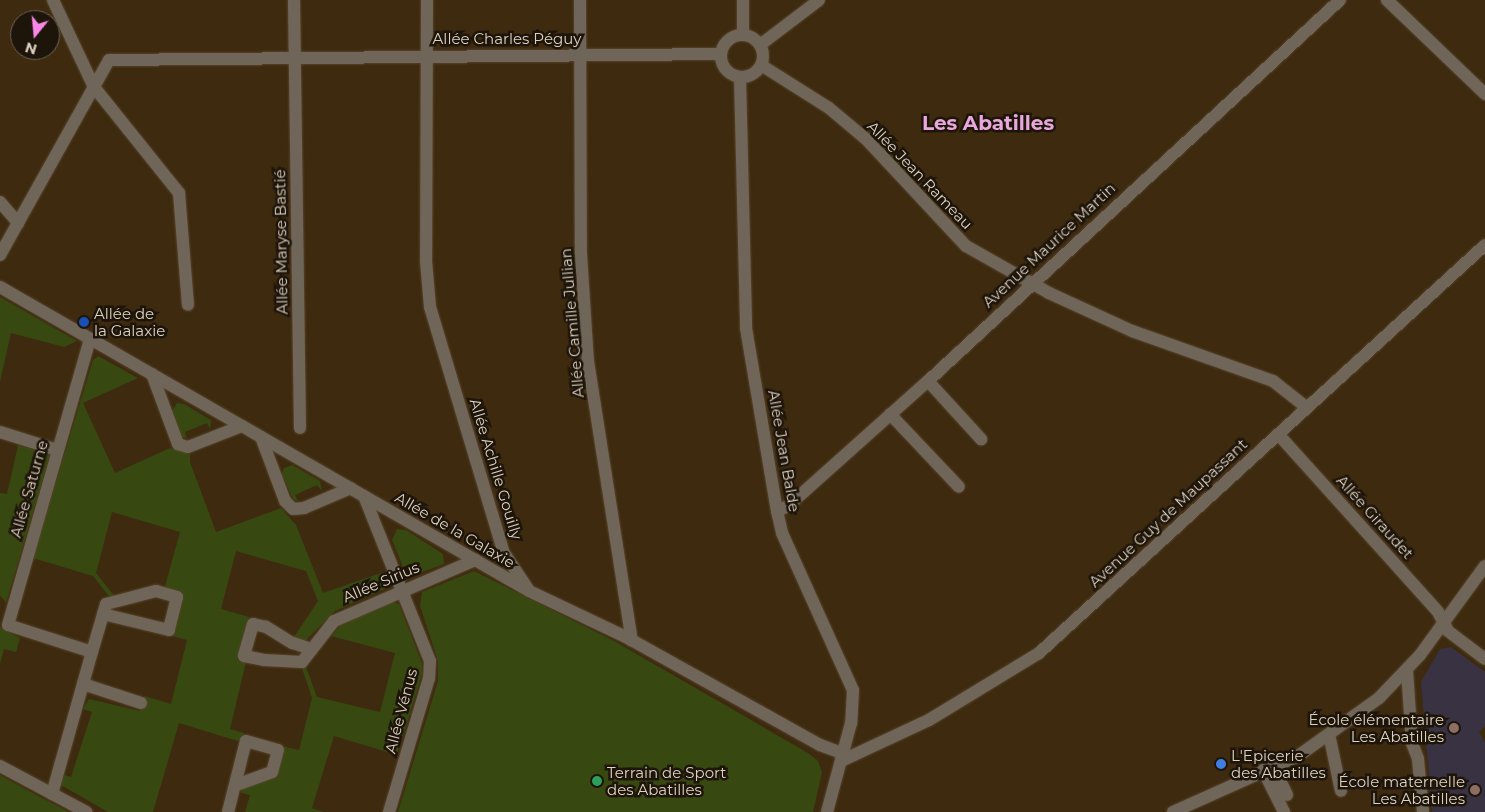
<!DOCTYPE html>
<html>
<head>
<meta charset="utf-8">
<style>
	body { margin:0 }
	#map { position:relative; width:1485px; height:812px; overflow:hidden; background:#3e2a0f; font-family:Montserrat,sans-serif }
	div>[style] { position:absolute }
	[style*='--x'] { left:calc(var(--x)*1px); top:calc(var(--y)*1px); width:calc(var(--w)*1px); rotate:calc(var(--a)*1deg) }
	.education>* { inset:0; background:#393243 }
	.green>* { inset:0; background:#374910 }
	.roads { filter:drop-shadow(0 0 1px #57452c) drop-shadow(0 0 1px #57452c) }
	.minor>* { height:12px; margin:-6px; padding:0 6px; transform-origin:6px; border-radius:6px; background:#6f6659 }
	.minor>.ring { margin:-6px; padding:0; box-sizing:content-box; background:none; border:12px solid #6f6659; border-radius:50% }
	.dots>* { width:14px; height:14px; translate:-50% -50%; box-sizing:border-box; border:2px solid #1e150a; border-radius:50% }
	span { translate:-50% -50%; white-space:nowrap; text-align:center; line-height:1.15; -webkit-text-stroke:5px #1e150a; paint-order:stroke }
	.street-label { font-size:15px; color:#ddd1c2 }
	.poi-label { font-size:15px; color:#ddd1c2 }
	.left { translate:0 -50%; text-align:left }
	.right { translate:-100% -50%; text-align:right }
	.district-label { font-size:20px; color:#e8a8db; font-weight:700 }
	.north { position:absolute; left:10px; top:10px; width:50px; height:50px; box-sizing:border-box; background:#1e150a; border:1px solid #6a6054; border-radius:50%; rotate:197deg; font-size:14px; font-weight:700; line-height:20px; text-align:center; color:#ddd1c2 }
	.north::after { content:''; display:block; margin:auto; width:18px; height:22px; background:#fa87e7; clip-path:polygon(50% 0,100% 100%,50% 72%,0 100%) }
</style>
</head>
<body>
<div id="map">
	<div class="education">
		<i style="clip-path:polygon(1451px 647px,1485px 672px,1485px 726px,1479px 732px,1485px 743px,1485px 812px,1432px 812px,1421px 682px,1440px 649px)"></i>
	</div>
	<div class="green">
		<i style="clip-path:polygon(0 297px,77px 341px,64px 347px,11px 333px,0 382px)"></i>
		<i style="clip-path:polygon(98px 356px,138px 378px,83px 403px,115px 473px,170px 448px,190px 454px,190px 462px,216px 532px,281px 508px,296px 525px,323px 593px,384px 572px,389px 582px,387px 588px,335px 611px,304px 642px,294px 637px,318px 601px,306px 571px,236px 551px,221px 609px,249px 617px,237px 659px,246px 662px,230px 729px,244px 733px,241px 742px,179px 723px,153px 812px,108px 812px,61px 785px,64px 775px,71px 777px,92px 712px,83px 709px,89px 699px,140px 711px,144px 696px,171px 704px,187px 640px,172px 636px,183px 595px,164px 590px,180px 532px,112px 512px,96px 573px,116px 598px,112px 600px,93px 576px,33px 558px,93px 360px)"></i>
		<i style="clip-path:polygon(177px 403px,184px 404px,211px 420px,210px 429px,207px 423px,185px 432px,187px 438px,182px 437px,172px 411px)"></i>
		<i style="clip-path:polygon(18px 445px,50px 455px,6px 603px,0 595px,0 493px,7px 494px)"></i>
		<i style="clip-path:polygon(292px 465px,320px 481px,322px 491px,317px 485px,295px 495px,298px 501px,293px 499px,282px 474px,284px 468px)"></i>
		<i style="clip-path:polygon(397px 529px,406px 530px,443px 554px,444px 564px,417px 574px,410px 573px,403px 567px,392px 540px)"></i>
		<i style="clip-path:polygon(474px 571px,614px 641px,808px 753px,818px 761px,822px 772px,813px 812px,398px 812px,438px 681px,438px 661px,420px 606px,422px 592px)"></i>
		<i style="clip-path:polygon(391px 602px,399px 604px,422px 663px,422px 675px,397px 755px,334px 736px,312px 808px,323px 812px,245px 812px,250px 795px,241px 793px,243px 787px,276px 777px,282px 746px,299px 750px,312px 698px,302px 668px,306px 667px,317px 697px,380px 712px,395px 653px,331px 636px,341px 625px)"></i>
		<i style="clip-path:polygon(0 627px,20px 638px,16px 652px,4px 649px,0 664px)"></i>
		<i style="clip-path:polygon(0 775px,27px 790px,69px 812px,0 812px)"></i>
	</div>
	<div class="roads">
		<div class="minor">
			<i style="--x:53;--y:0;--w:96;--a:64.8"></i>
			<i style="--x:94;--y:87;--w:136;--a:51.3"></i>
			<i style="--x:179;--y:193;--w:112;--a:85.4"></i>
			<i style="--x:294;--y:0;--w:428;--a:89.2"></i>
			<i style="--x:427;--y:0;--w:261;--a:90.2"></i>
			<i style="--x:426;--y:261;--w:46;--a:85"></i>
			<i style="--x:430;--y:307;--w:257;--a:73.3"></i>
			<i style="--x:504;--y:553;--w:43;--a:56.3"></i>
			<i style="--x:580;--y:0;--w:254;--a:89.8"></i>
			<i style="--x:581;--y:254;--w:107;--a:86.3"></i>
			<i style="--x:588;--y:361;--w:283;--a:81.1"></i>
			<i style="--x:743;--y:0;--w:35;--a:90"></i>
			<i style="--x:1387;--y:0;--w:136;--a:43.8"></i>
			<i class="ring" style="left:721px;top:35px;width:30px;height:30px"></i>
			<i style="--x:760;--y:45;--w:74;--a:-37.3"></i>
			<i style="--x:761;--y:65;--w:80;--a:32.3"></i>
			<i style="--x:829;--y:108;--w:50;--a:40.1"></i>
			<i style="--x:867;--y:140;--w:145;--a:47"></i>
			<i style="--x:966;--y:246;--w:95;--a:29.5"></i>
			<i style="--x:1049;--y:293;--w:91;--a:24.6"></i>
			<i style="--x:1132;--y:331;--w:150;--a:19.5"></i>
			<i style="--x:1273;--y:381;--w:42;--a:38.2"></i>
			<i style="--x:740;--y:77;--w:251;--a:88.6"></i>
			<i style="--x:746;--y:328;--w:186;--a:80.4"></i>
			<i style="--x:777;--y:511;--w:23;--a:77"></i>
			<i style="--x:782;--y:533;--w:172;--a:65.7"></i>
			<i style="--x:853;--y:690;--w:33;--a:93"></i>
			<i style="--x:851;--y:723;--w:92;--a:105.1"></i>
			<i style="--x:0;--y:202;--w:28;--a:49"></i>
			<i style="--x:0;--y:255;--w:223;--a:-60.8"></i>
			<i style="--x:109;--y:60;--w:611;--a:-0.56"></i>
			<i style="--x:0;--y:287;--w:610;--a:29.88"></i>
			<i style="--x:529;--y:591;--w:107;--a:25.4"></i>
			<i style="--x:626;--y:637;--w:222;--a:29.1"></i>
			<i style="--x:820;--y:745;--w:23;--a:20"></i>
			<i style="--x:152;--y:374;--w:75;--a:69.6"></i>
			<i style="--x:178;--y:444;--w:10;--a:17"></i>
			<i style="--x:188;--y:447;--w:58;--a:-21.3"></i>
			<i style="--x:928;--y:381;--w:79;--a:47.6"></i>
			<i style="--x:890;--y:414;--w:100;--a:46.6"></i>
			<i style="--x:0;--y:432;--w:60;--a:17.5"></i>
			<i style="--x:1278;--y:434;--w:239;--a:48"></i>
			<i style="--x:1438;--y:612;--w:21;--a:62"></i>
			<i style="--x:1448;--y:631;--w:46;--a:37.1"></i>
			<i style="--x:261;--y:437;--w:68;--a:69.4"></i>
			<i style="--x:285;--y:501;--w:11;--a:45"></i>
			<i style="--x:293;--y:509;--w:11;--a:-5"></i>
			<i style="--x:304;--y:508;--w:51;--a:-23.1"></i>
			<i style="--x:364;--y:496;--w:178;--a:68.2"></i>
			<i style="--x:430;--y:661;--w:17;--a:93"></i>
			<i style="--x:429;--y:678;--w:140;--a:106.6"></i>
			<i style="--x:777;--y:511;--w:12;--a:-24"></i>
			<i style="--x:788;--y:506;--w:188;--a:-41.8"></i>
			<i style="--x:928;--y:381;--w:561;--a:-42.76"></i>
			<i style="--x:311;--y:649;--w:20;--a:-162"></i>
			<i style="--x:292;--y:643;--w:31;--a:-148"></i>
			<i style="--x:266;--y:627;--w:13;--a:-167"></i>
			<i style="--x:253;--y:624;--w:33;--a:106"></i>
			<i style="--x:244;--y:656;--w:20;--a:11"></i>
			<i style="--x:264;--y:660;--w:38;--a:3"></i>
			<i style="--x:302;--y:662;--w:52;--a:-52"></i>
			<i style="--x:334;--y:621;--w:154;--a:-23.4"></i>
			<i style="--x:92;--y:652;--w:50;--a:-73.7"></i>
			<i style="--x:106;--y:604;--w:52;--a:-14.6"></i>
			<i style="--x:156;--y:591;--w:22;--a:16"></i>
			<i style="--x:177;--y:597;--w:34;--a:104"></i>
			<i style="--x:169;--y:630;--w:68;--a:-166.4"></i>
			<i style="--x:1407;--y:670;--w:73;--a:86.1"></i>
			<i style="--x:1412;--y:743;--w:17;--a:69"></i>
			<i style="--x:1418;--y:759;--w:53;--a:84.6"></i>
			<i style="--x:83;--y:684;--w:61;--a:18.1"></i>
			<i style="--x:1329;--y:734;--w:58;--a:78.1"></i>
			<i style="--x:841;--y:761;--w:97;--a:-25"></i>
			<i style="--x:929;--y:720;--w:129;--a:-31.3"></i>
			<i style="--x:1039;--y:653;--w:604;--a:-42.45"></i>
			<i style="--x:0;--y:766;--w:98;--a:28.1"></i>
			<i style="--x:1273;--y:766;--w:32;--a:64"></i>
			<i style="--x:1263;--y:770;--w:47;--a:63.4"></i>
			<i style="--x:52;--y:794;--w:148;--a:-74.3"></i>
			<i style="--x:92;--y:652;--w:88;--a:-162.2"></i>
			<i style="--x:8;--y:625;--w:298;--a:-74"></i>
			<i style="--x:228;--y:812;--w:73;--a:-75.8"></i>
			<i style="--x:246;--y:741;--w:33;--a:16"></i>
			<i style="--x:278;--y:750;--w:23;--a:105"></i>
			<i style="--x:272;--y:772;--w:38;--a:160"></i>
			<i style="--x:1173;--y:812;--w:137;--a:-24.1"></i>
			<i style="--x:1298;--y:756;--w:100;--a:-35.6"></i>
			<i style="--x:1379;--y:698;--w:59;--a:-46.4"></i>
			<i style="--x:1420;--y:655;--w:110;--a:-53.9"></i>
		</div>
	</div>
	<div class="dots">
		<i style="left:84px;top:322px;background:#1a4fb4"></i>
		<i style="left:1454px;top:728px;background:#8d6e63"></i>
		<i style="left:1221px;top:764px;background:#3f7fe0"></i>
		<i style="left:597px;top:781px;background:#2e9e5b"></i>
		<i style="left:1475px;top:790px;background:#8d6e63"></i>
	</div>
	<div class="street-label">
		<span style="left:507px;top:39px">Allée Charles Péguy</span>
		<span style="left:920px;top:175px;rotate:46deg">Allée Jean Rameau</span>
		<span style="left:281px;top:242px;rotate:-91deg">Allée Maryse Bastié</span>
		<span style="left:1049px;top:245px;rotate:-43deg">Avenue Maurice Martin</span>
		<span style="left:572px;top:323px;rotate:-95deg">Allée Camille Jullian</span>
		<span style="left:784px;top:451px;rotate:80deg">Allée Jean Balde</span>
		<span style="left:496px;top:469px;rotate:73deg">Allée Achille Gouilly</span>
		<span style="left:29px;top:489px;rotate:-74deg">Allée Saturne</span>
		<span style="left:1168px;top:513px;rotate:-43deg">Avenue Guy de Maupassant</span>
		<span style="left:1375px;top:517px;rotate:48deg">Allée Giraudet</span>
		<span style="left:455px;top:530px;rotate:30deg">Allée de la Galaxie</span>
		<span style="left:381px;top:582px;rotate:-23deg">Allée Sirius</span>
		<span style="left:401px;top:711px;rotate:-75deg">Allée Vénus</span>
	</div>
	<div class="poi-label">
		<span class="left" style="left:94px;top:322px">Allée de<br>la Galaxie</span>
		<span class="right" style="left:1444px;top:728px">École élémentaire<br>Les Abatilles</span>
		<span class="left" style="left:1231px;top:764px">L'Epicerie<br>des Abatilles</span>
		<span class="left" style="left:607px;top:781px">Terrain de Sport<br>des Abatilles</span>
		<span class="right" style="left:1465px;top:790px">École maternelle<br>Les Abatilles</span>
	</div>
	<div class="district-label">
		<span style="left:988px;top:123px">Les Abatilles</span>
	</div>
	<div class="north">N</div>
</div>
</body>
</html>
